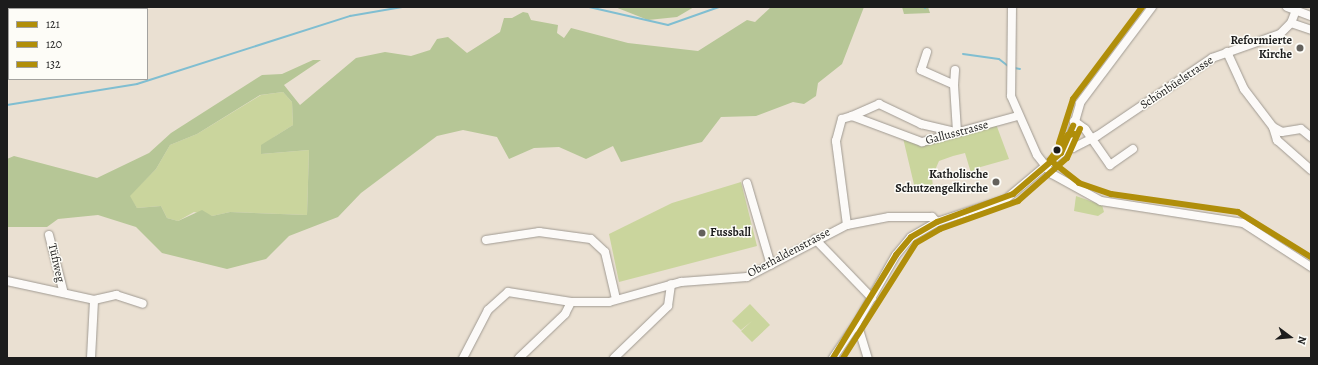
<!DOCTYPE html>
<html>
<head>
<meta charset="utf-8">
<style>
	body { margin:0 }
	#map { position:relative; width:1318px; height:365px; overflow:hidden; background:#eae0d2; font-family:Alegreya,serif }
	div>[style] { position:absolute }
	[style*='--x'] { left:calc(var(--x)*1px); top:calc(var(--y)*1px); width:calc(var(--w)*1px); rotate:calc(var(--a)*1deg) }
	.green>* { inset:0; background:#cad59d }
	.forest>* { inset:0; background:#b6c696 }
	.stream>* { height:2px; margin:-1px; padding:0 1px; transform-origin:1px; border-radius:1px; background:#80bed1 }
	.roads { filter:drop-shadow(0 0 1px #a09a92) drop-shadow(0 0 1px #a09a92) }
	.minor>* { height:8px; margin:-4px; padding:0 4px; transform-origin:4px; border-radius:4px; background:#fcfaf8 }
	.bus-1>* { height:6px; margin:-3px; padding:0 3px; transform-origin:3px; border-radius:3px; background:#b08e0a }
	.bus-2>* { height:6px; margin:-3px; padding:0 3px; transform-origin:3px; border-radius:3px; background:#b08e0a }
	.bus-3>* { height:6px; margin:-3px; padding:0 3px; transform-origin:3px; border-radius:3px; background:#b08e0a }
	.dots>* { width:11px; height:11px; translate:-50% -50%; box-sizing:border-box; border:2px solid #fdfcf7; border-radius:50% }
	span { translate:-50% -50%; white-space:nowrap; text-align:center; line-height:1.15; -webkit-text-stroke:3px #fdfcf7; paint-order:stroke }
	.poi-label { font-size:12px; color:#1c1c1c; font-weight:700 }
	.right { translate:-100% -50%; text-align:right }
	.left { translate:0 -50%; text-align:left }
	.street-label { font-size:12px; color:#1c1c1c }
	.frame { position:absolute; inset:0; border:8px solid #1c1c1c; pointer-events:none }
	.legend { position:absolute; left:8px; top:8px; width:140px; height:72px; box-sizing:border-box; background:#fdfcf7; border:1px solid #a3a29f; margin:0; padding:5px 7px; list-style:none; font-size:12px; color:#1c1c1c }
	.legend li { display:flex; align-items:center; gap:8px; height:20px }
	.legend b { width:20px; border:1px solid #a3a29f }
	.north { position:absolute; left:1270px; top:317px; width:40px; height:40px; -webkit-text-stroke:3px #fdfcf7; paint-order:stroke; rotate:106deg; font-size:11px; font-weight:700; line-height:16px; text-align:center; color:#1c1c1c }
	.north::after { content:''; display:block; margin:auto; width:14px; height:18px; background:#1c1c1c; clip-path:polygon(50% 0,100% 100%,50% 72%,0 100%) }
</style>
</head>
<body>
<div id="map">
	<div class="green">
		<i style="clip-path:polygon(283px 92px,292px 102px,293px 125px,274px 137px,261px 154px,309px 150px,307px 215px,230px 212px,212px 216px,194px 212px,178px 221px,167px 218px,161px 206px,137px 208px,129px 196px,156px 169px,170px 145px,197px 134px,261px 95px)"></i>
		<i style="clip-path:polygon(996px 124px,1009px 159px,977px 168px,977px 172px,971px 173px,965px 153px,953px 156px,939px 161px,932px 177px,933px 188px,916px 193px,903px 138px,921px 140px)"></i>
		<i style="clip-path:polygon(741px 182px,757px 246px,619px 282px,609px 234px,672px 203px)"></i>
		<i style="clip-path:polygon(1076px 196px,1102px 205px,1104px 212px,1098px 216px,1074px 211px)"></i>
		<i style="clip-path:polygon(750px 304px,770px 325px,752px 342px,741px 331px,752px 321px,741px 330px,732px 321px)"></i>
	</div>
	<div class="forest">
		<i style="clip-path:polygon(615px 7px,694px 7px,677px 17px,648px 20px)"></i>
		<i style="clip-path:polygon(evenodd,771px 7px,864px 7px,842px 64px,818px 83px,816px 96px,804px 104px,793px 102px,756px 116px,721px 117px,702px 142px,621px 162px,613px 146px,586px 159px,559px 147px,534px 148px,509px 159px,497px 137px,463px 130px,437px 136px,361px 193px,338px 217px,289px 236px,266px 259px,227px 269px,162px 253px,136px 227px,98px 215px,58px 219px,47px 227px,7px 227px,7px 159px,14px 156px,97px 178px,149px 153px,171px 133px,262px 75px,282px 74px,313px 60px,321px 60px,284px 85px,300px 105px,356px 58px,385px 52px,411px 56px,430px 50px,437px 39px,448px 37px,467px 53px,500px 32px,504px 18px,512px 18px,523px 12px,528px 13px,531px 20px,558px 25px,557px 33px,564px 38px,571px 28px,628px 43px,698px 51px,747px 20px,755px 22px,771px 7px,283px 92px,292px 102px,293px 125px,261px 145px,261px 154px,309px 150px,307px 215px,230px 212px,212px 216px,202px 210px,178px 221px,167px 218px,161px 206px,137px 208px,130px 196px,156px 169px,170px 145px,197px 134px,260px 95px,283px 92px)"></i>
		<i style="clip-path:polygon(902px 7px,928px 7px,930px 13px,904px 14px)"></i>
	</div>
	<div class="stream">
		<i style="--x:454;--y:7;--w:13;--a:0"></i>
		<i style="--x:589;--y:7;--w:81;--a:12.8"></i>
		<i style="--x:668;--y:25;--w:54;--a:-19.4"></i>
		<i style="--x:925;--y:7;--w:1;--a:90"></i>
		<i style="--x:963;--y:54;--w:36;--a:8"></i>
		<i style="--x:999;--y:59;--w:11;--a:38"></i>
		<i style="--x:1014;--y:68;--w:6;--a:9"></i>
		<i style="--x:7;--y:105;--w:132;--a:-9.2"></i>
		<i style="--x:137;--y:84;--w:224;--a:-17.7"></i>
		<i style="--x:350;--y:16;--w:53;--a:-9.8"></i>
	</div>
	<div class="roads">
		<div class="minor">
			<i style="--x:1012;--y:7;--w:89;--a:90.6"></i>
			<i style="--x:1011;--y:96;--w:64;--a:66.2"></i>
			<i style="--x:1037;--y:155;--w:24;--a:52"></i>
			<i style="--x:1052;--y:174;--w:56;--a:28.9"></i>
			<i style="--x:1101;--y:201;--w:144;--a:8.8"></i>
			<i style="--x:1243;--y:223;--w:81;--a:32.9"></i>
			<i style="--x:1287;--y:7;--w:26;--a:21"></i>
			<i style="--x:1296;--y:10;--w:14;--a:111"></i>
			<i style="--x:1291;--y:23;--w:21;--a:19"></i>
			<i style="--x:927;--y:52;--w:19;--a:108"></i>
			<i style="--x:921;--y:70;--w:36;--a:24"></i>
			<i style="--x:954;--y:85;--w:47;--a:86.3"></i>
			<i style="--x:1227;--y:52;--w:41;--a:65.3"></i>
			<i style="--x:1244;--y:89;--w:48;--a:52.7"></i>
			<i style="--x:1273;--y:127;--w:10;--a:29"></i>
			<i style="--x:1282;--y:132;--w:19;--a:-9"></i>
			<i style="--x:1301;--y:129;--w:13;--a:39"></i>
			<i style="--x:954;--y:85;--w:15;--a:-86"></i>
			<i style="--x:852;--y:116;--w:30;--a:-24"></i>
			<i style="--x:879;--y:104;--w:47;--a:25.5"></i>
			<i style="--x:921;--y:124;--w:37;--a:13"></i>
			<i style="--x:1074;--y:121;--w:14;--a:36"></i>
			<i style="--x:1085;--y:129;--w:44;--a:55.2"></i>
			<i style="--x:1110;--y:165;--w:28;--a:-35"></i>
			<i style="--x:1273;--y:127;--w:14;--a:73"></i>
			<i style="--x:1277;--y:140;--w:45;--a:41.4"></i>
			<i style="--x:1066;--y:147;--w:7;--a:8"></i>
			<i style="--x:1073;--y:148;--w:27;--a:-27"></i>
			<i style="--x:1097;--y:136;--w:139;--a:-34.1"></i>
			<i style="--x:1212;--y:58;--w:72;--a:-19.4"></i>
			<i style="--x:1280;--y:34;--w:16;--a:-45"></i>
			<i style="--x:747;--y:183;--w:85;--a:73.7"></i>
			<i style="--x:847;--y:225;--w:85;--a:-97.5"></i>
			<i style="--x:836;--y:141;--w:23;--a:-75"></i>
			<i style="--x:842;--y:119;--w:10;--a:-17"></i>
			<i style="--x:852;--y:116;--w:75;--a:20.4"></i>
			<i style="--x:922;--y:142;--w:99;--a:-15.2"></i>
			<i style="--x:49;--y:235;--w:57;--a:75.7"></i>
			<i style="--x:815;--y:239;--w:82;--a:46"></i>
			<i style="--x:486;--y:240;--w:54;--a:-8.6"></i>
			<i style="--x:539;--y:232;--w:52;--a:7.7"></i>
			<i style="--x:591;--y:239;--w:19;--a:43"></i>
			<i style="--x:605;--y:252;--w:48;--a:76.8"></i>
			<i style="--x:7;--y:281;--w:89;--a:12.3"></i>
			<i style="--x:94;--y:300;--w:23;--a:-13"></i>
			<i style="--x:116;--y:295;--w:28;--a:18"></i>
			<i style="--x:857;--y:323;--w:37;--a:73"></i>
			<i style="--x:91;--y:358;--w:58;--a:-87"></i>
			<i style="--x:463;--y:358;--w:54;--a:-62.5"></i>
			<i style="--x:488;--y:310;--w:27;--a:-42"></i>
			<i style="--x:508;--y:292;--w:64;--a:9"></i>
			<i style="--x:571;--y:302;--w:38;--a:0"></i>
			<i style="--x:609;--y:302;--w:75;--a:-15.5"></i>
			<i style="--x:681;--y:282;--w:66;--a:-4.3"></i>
			<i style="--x:747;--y:277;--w:113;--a:-27.5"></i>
			<i style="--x:847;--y:225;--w:43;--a:-10.8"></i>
			<i style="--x:889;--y:217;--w:43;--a:0"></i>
			<i style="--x:932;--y:217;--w:7;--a:45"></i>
			<i style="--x:519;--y:358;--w:64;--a:-43.7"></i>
			<i style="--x:565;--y:314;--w:13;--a:-63"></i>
			<i style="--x:614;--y:358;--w:75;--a:-43.9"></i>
			<i style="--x:668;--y:306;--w:22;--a:-82"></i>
			<i style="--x:833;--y:358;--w:42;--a:-55.6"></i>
			<i style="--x:857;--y:323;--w:78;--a:-60.2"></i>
			<i style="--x:896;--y:255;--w:23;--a:-50"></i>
			<i style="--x:911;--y:237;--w:30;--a:-30"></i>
			<i style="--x:937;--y:222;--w:73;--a:-18.4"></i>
			<i style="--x:1006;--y:199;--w:72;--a:-39.9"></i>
			<i style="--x:1061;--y:153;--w:17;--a:-57"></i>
			<i style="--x:1070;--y:139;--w:37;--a:-74"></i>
			<i style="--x:1080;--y:103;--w:120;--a:-53.1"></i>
		</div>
	</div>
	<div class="bus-1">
		<i style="--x:833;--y:358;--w:121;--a:-58.5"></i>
		<i style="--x:896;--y:255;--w:23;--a:-50"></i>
		<i style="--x:911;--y:237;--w:30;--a:-30"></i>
		<i style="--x:937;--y:222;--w:81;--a:-20.2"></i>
		<i style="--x:1013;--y:194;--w:63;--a:-40.5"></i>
		<i style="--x:1061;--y:153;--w:30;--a:-66"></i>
	</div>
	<div class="bus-2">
		<i style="--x:843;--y:358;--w:136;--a:-57.6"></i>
		<i style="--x:916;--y:243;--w:28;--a:-30"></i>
		<i style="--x:940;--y:229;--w:83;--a:-19.7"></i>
		<i style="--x:1018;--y:201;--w:65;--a:-41.3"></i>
		<i style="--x:1067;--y:158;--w:32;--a:-66"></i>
	</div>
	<div class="bus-3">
		<i style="--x:1075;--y:134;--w:7;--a:172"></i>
		<i style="--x:1068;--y:135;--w:31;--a:126"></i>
		<i style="--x:1050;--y:160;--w:37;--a:38"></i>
		<i style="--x:1079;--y:183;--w:34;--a:19"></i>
		<i style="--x:1111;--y:194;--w:128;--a:8.1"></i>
		<i style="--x:1238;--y:212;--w:86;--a:31.7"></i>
		<i style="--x:1059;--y:143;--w:46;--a:-72.3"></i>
		<i style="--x:1073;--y:99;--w:115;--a:-53.1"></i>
	</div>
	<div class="dots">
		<i style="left:1300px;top:48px;background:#64615c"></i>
		<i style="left:1057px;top:150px;background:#1c1c1c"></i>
		<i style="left:996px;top:182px;background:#64615c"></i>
		<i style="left:702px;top:233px;background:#64615c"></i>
	</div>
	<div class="poi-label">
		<span class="right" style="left:1292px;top:48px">Reformierte<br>Kirche</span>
		<span class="right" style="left:988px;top:182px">Katholische<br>Schutzengelkirche</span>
		<span class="left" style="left:710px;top:233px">Fussball</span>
	</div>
	<div class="street-label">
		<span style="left:1177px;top:83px;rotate:-34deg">Schönbüelstrasse</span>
		<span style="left:957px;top:133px;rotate:-15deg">Gallusstrasse</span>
		<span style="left:789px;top:253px;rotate:-28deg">Oberhaldenstrasse</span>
		<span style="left:56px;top:263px;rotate:77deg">Tüfiweg</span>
	</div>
	<div class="frame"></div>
	<ul class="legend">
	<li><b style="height:5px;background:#b08e0a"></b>121</li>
	<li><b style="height:5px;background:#b08e0a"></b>120</li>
	<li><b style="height:5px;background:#b08e0a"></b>132</li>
	</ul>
	<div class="north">N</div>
</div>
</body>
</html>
